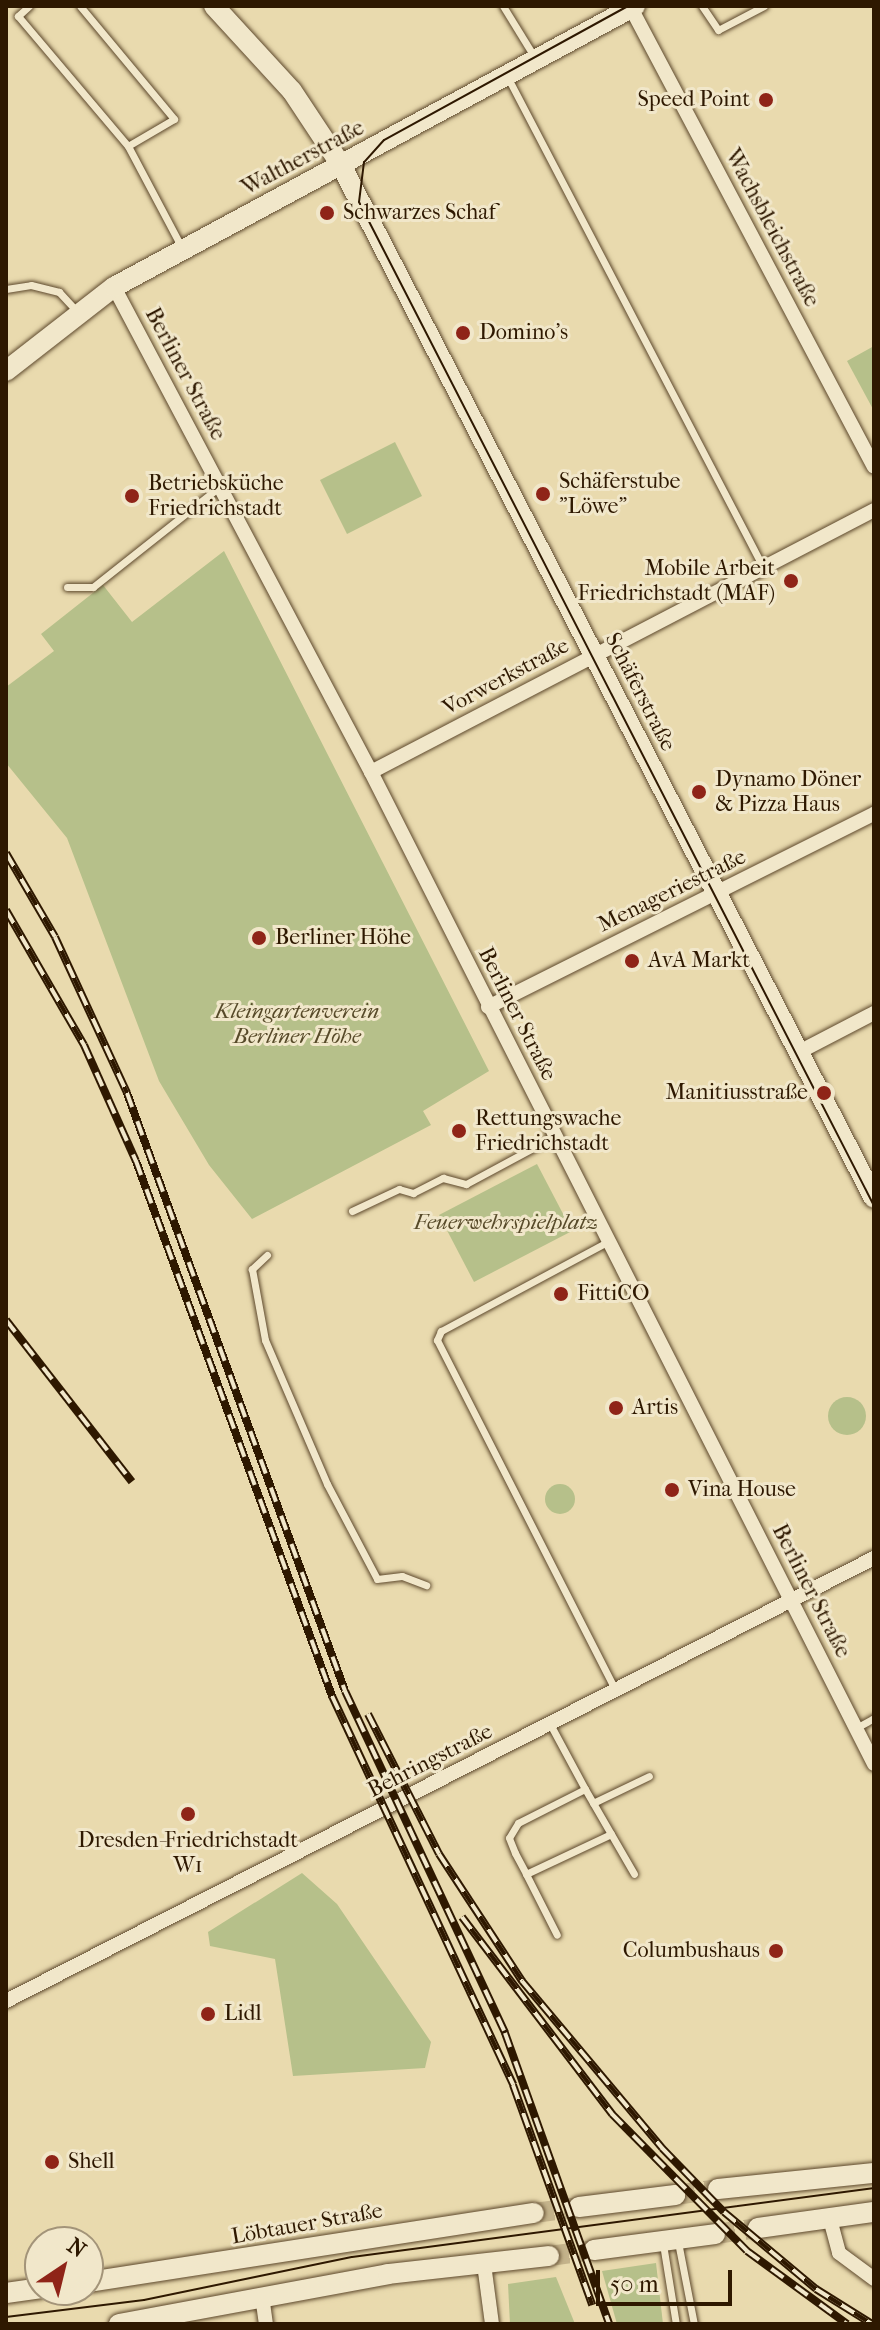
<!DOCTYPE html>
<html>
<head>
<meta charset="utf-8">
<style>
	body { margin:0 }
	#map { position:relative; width:880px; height:2330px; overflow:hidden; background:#e9daae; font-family:"IM FELL French Canon",serif }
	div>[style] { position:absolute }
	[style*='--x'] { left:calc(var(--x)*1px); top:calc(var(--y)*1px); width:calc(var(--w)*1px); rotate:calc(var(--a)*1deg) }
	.green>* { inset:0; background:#b6c08a }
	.round { border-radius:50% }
	.secondary-tunnel>* { height:20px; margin-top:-10px; transform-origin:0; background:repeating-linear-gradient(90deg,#c4b38b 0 20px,transparent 0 30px) }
	.roads { filter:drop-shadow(0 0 2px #5d482c) drop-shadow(0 0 2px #5d482c) }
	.lane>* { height:7px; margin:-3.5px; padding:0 3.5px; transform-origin:3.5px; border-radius:3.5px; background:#f1e7ca }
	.street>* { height:14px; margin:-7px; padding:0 7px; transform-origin:7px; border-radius:7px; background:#f1e7ca }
	.secondary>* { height:20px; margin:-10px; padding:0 10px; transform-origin:10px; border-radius:10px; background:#f1e7ca }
	.tram>* { height:2px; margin:-1px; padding:0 1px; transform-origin:1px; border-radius:1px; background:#2e1800 }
	.rail>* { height:8px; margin-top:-4px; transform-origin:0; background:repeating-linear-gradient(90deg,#f1e7ca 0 15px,#2e1800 0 30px); box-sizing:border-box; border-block:2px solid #2e1800 }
	.dots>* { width:22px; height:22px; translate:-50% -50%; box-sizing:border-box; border:4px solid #f1e7ca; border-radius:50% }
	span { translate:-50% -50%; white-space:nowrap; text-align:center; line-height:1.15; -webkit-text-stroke:6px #f1e7ca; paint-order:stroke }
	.poi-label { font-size:22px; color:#2e1800 }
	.right { translate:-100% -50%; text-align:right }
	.left { translate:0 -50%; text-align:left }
	.street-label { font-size:22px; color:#2e1800 }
	.park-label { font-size:22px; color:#574a29; font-style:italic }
	.frame { position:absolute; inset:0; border:8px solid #2e1800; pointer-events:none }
	.north { position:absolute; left:24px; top:2226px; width:80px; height:80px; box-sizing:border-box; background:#f1e7ca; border:2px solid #a39479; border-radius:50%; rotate:35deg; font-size:22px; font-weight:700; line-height:32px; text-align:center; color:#2e1800 }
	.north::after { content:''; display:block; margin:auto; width:28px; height:36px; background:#8f2418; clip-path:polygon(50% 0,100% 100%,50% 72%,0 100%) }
	.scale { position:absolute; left:596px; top:2270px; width:136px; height:36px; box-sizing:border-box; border:4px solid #2e1800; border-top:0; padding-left:10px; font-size:24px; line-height:28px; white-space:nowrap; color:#2e1800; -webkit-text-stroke:6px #f1e7ca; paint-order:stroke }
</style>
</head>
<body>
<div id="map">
	<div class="green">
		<i style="clip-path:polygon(874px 346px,874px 411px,847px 361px)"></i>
		<i style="clip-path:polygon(395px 442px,422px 496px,347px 534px,320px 480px)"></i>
		<i style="clip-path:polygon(224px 551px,489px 1071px,423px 1111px,431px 1125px,252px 1219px,209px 1165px,159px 1081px,67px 838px,6px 763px,6px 687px,54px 651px,41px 634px,103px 585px,132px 622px)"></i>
		<i style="clip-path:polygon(537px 1164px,572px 1231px,474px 1282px,439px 1215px)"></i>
		<i class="round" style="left:828px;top:1397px;width:38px;height:38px"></i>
		<i class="round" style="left:545px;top:1484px;width:30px;height:30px"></i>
		<i style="clip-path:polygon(302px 1873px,337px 1904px,431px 2042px,425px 2068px,293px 2076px,275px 1959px,210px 1946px,208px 1932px)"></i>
		<i style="clip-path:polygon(656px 2263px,663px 2324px,617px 2324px,602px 2271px)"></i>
		<i style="clip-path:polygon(556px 2277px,575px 2324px,510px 2324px,508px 2284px)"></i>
	</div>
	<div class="secondary-tunnel">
		<i style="--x:675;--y:2195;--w:43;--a:-7.9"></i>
		<i style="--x:534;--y:2213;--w:45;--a:-7.6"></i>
		<i style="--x:715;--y:2234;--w:43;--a:-7.9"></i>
		<i style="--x:549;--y:2256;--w:45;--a:-7.6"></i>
	</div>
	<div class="roads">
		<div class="lane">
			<i style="--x:29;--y:6;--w:15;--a:138"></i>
			<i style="--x:18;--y:16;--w:170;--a:49.8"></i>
			<i style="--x:128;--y:146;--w:115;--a:62.1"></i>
			<i style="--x:80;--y:6;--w:147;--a:50.2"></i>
			<i style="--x:174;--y:119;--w:53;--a:149.6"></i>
			<i style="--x:503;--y:6;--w:61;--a:58.4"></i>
			<i style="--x:702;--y:6;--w:29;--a:56"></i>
			<i style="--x:718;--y:30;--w:52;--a:-27.6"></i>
			<i style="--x:508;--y:78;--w:551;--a:62.46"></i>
			<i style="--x:6;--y:289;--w:25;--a:-9"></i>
			<i style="--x:31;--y:285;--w:29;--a:14"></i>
			<i style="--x:59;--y:292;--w:26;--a:47"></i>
			<i style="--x:67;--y:587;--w:26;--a:0"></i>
			<i style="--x:93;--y:587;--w:161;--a:-38.4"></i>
			<i style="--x:352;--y:1211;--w:52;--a:-25.1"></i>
			<i style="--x:399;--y:1189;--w:15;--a:16"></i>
			<i style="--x:413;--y:1193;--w:34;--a:-27"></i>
			<i style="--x:443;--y:1178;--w:24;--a:15"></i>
			<i style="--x:466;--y:1184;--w:101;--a:-28.3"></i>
			<i style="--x:609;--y:1241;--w:191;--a:151.8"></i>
			<i style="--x:441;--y:1331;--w:10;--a:114"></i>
			<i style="--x:437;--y:1340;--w:393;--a:63"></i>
			<i style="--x:267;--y:1255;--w:21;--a:137"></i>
			<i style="--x:252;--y:1269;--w:72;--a:79.6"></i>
			<i style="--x:265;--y:1340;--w:157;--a:66.7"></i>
			<i style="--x:327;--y:1484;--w:107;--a:62.2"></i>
			<i style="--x:377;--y:1579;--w:25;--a:-7"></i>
			<i style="--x:402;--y:1576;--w:26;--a:21"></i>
			<i style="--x:550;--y:1724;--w:74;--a:61.7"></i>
			<i style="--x:585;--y:1789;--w:75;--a:153.1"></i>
			<i style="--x:518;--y:1823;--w:17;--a:121"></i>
			<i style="--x:509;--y:1838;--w:16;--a:68"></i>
			<i style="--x:515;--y:1853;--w:24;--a:62"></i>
			<i style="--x:526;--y:1874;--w:94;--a:-25.2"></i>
			<i style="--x:856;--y:1728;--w:21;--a:-29"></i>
			<i style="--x:585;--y:1789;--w:98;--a:60"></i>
			<i style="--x:593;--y:1803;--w:62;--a:-25.7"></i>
			<i style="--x:526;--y:1874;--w:68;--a:63.1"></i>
			<i style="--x:678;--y:2242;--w:84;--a:79"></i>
			<i style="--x:663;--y:2244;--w:81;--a:80.8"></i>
		</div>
		<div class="street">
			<i style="--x:631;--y:8;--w:519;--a:62.1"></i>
			<i style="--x:114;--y:287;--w:549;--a:62.08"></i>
			<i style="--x:371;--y:772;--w:1112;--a:63.11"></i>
			<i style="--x:371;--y:772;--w:567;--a:-27.51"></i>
			<i style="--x:488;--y:1007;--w:432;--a:-26.6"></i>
			<i style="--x:799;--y:1052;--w:85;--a:-27.5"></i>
			<i style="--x:6;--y:2001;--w:975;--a:-27.04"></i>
			<i style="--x:830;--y:2219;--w:35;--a:75"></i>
			<i style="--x:839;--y:2253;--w:44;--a:36.6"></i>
			<i style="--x:484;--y:2264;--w:61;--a:82.4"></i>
			<i style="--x:262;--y:2296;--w:28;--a:82"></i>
		</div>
		<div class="secondary">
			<i style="--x:214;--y:6;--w:115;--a:47.5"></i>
			<i style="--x:292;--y:91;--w:89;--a:56.5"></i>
			<i style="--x:341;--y:165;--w:1162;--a:62.71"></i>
			<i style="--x:6;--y:371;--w:137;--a:-37.9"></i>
			<i style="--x:114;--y:287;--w:592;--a:-28.34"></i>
			<i style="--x:718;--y:2189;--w:157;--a:-5.9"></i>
			<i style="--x:579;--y:2207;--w:97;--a:-7.1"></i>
			<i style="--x:758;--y:2228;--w:117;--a:-7.9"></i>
			<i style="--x:594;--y:2250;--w:122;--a:-7.5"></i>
			<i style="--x:88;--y:2282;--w:451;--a:-8.8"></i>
			<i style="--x:6;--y:2293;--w:34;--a:-8"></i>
			<i style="--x:119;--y:2324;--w:274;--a:-10.5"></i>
			<i style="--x:388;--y:2274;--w:162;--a:-6.4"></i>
		</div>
	</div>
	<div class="tram">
		<i style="--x:628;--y:6;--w:278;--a:151.2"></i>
		<i style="--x:384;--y:140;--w:30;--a:132"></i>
		<i style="--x:364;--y:162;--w:40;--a:97.1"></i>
		<i style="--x:359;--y:202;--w:1128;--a:62.84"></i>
		<i style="--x:6;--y:2317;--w:139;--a:-7"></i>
		<i style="--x:144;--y:2300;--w:212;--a:-11.7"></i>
		<i style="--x:352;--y:2257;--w:527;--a:-7.53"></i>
	</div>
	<div class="rail">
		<i style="--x:6;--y:853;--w:97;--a:59.7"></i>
		<i style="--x:55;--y:937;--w:172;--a:65.2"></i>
		<i style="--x:127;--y:1093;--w:636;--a:69.97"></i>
		<i style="--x:345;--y:1691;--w:378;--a:64.9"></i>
		<i style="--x:505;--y:2033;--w:309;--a:70.3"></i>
		<i style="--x:6;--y:910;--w:156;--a:60"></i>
		<i style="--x:84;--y:1045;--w:127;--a:65.9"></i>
		<i style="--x:136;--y:1161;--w:570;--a:69.88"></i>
		<i style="--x:332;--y:1696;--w:429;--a:65"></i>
		<i style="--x:513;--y:2085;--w:234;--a:70.2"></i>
		<i style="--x:6;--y:1320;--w:205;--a:52.1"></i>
		<i style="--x:368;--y:1714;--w:157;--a:63.1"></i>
		<i style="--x:439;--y:1854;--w:152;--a:56.8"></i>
		<i style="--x:522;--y:1981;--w:218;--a:50"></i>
		<i style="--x:662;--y:2148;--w:89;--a:45.9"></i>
		<i style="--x:724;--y:2212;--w:120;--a:39.9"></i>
		<i style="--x:816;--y:2289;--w:66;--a:32"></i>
		<i style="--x:462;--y:1917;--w:248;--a:52.7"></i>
		<i style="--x:612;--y:2114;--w:192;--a:45.4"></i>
		<i style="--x:747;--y:2251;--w:124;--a:36.1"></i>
	</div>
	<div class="dots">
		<i style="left:766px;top:100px;background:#8f2418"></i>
		<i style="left:327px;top:213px;background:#8f2418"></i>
		<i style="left:463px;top:333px;background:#8f2418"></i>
		<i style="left:543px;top:494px;background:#8f2418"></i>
		<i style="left:132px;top:496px;background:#8f2418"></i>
		<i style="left:791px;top:581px;background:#8f2418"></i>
		<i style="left:699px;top:792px;background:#8f2418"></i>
		<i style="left:259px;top:938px;background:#8f2418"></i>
		<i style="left:632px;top:961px;background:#8f2418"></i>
		<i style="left:824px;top:1093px;background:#8f2418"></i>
		<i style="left:459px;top:1131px;background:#8f2418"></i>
		<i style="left:561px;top:1294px;background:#8f2418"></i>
		<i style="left:616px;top:1408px;background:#8f2418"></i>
		<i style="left:672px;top:1490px;background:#8f2418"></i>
		<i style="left:188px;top:1814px;background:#8f2418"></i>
		<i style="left:776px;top:1951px;background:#8f2418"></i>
		<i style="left:208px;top:2014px;background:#8f2418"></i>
		<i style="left:52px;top:2162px;background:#8f2418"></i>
	</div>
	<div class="poi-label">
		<span class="right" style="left:750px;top:100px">Speed Point</span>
		<span class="left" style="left:343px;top:213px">Schwarzes Schaf</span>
		<span class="left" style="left:479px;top:333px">Domino's</span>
		<span class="left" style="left:559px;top:494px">Schäferstube<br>"Löwe"</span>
		<span class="left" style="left:148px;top:496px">Betriebsküche<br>Friedrichstadt</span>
		<span class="right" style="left:775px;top:581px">Mobile Arbeit<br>Friedrichstadt (MAF)</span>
		<span class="left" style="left:715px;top:792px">Dynamo Döner<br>&amp; Pizza Haus</span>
		<span class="left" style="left:275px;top:938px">Berliner Höhe</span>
		<span class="left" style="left:648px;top:961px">AvA Markt</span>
		<span class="right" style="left:808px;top:1093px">Manitiusstraße</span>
		<span class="left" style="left:475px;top:1131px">Rettungswache<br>Friedrichstadt</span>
		<span class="left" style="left:577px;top:1294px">FittiCO</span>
		<span class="left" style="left:632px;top:1408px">Artis</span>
		<span class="left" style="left:688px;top:1490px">Vina House</span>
		<span style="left:188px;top:1853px">Dresden-Friedrichstadt<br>W1</span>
		<span class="right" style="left:760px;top:1951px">Columbushaus</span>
		<span class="left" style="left:224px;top:2014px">Lidl</span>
		<span class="left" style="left:68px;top:2162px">Shell</span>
	</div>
	<div class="street-label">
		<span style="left:303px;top:158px;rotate:-28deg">Waltherstraße</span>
		<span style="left:772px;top:228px;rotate:62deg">Wachsbleichstraße</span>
		<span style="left:185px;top:374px;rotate:62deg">Berliner Straße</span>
		<span style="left:506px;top:677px;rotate:-28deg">Vorwerkstraße</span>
		<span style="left:640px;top:692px;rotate:63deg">Schäferstraße</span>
		<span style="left:672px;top:891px;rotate:-26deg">Menageriestraße</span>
		<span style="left:517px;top:1014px;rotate:63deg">Berliner Straße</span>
		<span style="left:811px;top:1591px;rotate:63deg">Berliner Straße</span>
		<span style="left:430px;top:1761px;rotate:-27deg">Behringstraße</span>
		<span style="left:307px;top:2224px;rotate:-10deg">Löbtauer Straße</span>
	</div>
	<div class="park-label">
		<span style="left:297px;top:1024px">Kleingartenverein<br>Berliner Höhe</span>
		<span style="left:506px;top:1223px">Feuerwehrspielplatz</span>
	</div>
	<div class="frame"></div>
	<div class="north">N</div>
	<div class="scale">50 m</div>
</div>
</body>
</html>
